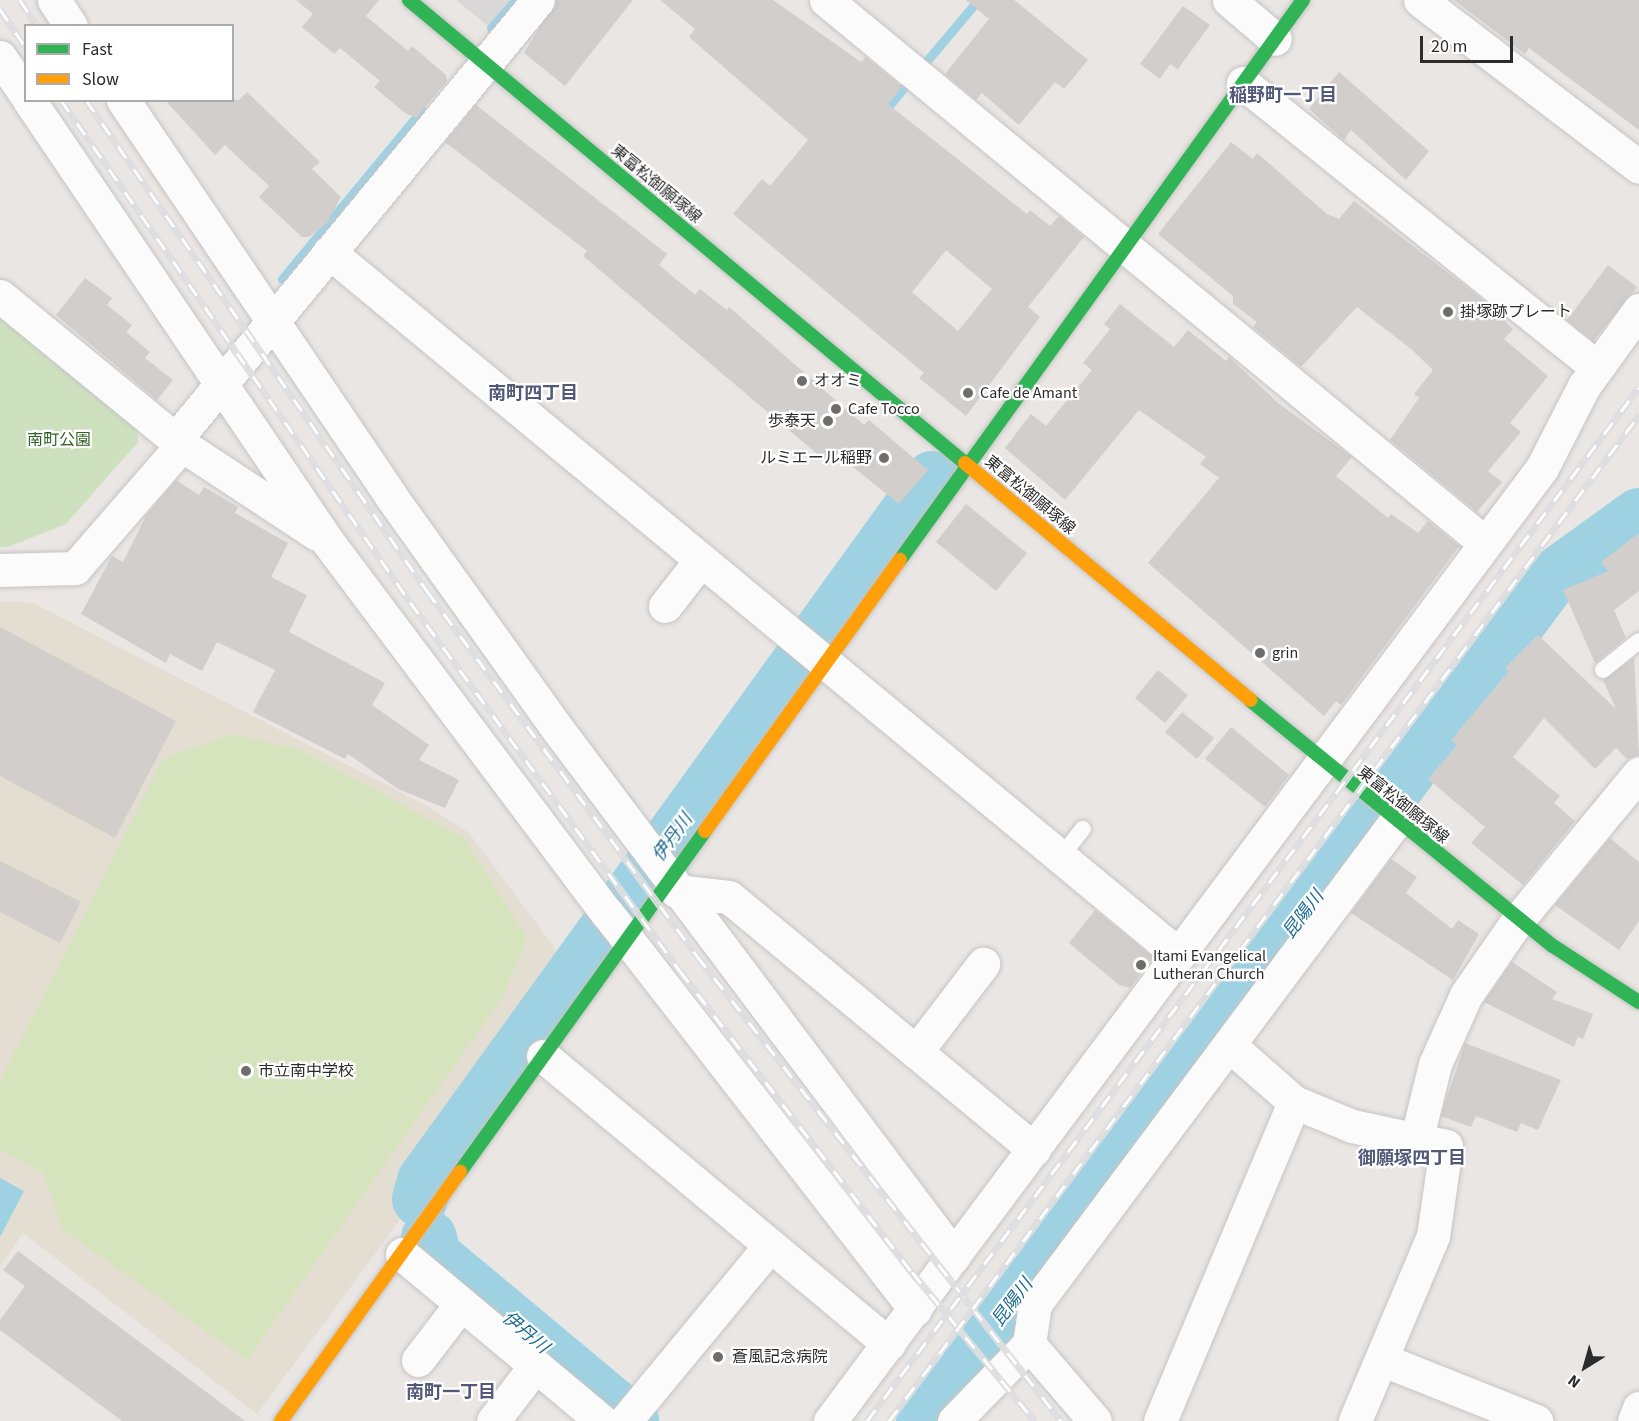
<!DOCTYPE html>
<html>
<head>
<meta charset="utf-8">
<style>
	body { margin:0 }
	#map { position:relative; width:1639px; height:1421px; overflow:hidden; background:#e9e6e3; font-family:"Source Sans 3","Noto Sans JP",sans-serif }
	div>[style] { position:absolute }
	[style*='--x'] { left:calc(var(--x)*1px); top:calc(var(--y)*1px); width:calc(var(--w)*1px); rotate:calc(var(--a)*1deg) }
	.industrial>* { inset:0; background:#dad7d9 }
	.education>* { inset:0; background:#e3ddd2 }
	.green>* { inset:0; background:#cee1bf }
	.pitch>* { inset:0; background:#d6e4be }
	.water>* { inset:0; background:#9ed2e3 }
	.stream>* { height:9px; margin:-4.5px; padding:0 4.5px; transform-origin:4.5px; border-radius:4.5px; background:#9ed2e3 }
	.river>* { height:56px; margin:-28px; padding:0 28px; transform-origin:28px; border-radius:28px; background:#9ed2e3 }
	.building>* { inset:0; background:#d1cecc }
	.roads { filter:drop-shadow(0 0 2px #c6c4c5) drop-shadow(0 0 2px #c6c4c5) }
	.lane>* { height:16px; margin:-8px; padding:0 8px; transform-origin:8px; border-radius:8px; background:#fcfbfb }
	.street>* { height:33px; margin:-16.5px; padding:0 16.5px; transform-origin:16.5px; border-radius:16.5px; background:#fcfbfb }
	.fast>* { height:14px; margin:-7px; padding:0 7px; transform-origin:7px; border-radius:7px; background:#30b455 }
	.slow>* { height:14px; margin:-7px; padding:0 7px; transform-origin:7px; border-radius:7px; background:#ff9f0a }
	.rail>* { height:7px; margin-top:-3.5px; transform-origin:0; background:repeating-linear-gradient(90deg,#fff 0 14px,#dedee0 0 28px); box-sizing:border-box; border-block:2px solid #dedee0 }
	.dots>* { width:16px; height:16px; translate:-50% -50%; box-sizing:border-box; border:3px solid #fff; border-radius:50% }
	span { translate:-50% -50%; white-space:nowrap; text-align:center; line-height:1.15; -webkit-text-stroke:4.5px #fff; paint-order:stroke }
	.street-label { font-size:16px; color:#2c2c2c }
	.poi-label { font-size:16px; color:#2c2c2c }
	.left { translate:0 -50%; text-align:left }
	.right { translate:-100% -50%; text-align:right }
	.park-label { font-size:16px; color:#316223 }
	.neighbourhood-label { font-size:18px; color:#515878; font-weight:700 }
	.water-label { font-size:18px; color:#1c6a90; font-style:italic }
	.legend { position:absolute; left:24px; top:24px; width:210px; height:78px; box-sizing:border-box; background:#fff; border:2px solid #ababab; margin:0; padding:8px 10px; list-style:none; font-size:18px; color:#2c2c2c }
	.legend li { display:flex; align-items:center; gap:12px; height:30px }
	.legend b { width:30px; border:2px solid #ababab }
	.north { position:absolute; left:1555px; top:1337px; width:60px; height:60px; -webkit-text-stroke:4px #fff; paint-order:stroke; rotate:217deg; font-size:16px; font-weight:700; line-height:24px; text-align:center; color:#2c2c2c }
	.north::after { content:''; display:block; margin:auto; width:21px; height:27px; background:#2c2c2c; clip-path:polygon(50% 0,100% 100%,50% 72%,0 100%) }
	.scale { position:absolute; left:1420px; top:36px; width:93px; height:27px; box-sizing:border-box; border:3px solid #2c2c2c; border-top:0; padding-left:8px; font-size:18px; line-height:21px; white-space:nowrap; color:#2c2c2c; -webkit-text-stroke:4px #fff; paint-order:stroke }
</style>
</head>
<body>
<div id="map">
	<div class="industrial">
		<i style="clip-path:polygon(456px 0,510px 0,488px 26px)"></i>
	</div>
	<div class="education">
		<i style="clip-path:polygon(0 601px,33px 603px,429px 807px,469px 833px,569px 967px,417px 1175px,408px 1209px,257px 1414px,23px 1233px,0 1267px)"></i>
	</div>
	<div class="green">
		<i style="clip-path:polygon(0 313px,138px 428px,138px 442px,66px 524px,8px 547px,0 547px)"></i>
	</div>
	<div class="pitch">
		<i style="clip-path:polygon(234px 734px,298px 749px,463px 837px,527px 938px,502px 998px,247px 1360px,63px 1230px,44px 1174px,0 1150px,0 1081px,164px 758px)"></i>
	</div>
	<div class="water">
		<i style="clip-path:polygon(0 1178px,24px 1191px,0 1237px)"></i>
	</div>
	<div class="stream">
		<i style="--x:491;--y:28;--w:37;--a:-49"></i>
		<i style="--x:924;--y:64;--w:84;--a:-49.8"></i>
		<i style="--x:883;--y:113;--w:35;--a:-51"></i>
		<i style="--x:282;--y:279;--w:219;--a:-50.4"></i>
	</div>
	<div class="river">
		<i style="--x:420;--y:1199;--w:19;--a:-74"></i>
		<i style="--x:425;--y:1181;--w:866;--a:-54.16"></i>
		<i style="--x:429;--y:1238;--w:18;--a:77"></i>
		<i style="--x:433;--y:1256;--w:258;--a:39.8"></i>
		<i style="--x:924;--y:1421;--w:1047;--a:-53.35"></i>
		<i style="--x:1549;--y:581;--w:111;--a:-35.8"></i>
	</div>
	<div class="building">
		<i style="clip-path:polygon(296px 0,379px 0,366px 16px,408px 51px,412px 46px,446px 75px,447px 81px,416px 118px,405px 113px,374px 87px,380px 81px,340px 48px,334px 54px,302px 27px,313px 14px)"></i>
		<i style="clip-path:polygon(556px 0,633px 0,565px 86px,524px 53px)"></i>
		<i style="clip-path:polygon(evenodd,660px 0,773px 0,861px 62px,866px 57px,902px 87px,888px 104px,1027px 214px,1030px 210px,1050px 226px,1059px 216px,1084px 237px,1028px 307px,1040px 317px,966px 416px,919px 378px,924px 373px,733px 214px,762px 179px,770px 186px,808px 140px,689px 37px,695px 29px,660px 0,946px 250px,992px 289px,958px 331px,912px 292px,946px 250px)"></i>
		<i style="clip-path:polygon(966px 0,1014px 0,1088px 60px,1064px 89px,1055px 82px,1019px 125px,982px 93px,976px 100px,945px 74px,989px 19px)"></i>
		<i style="clip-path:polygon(1454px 0,1639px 0,1639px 130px,1529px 48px,1525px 54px)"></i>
		<i style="clip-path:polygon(1183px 6px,1210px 25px,1178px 69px,1170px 64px,1160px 79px,1140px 64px)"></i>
		<i style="clip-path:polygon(1339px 72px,1429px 151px,1406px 180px,1351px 130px,1344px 140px,1309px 109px)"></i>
		<i style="clip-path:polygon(247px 92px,320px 162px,312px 169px,341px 197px,327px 223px,309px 237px,302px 237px,259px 197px,269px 186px,225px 145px,215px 155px,165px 100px,239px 100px)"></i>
		<i style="clip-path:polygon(476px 105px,667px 254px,659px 265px,695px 295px,700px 289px,727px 310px,729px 307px,864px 425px,869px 420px,928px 470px,899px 504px,837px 454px,829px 464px,583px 256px,587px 251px,445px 142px)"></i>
		<i style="clip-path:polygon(1231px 142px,1253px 159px,1257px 153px,1327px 214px,1339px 219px,1354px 201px,1477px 295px,1513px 329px,1504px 339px,1548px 376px,1510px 423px,1521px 432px,1488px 471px,1502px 482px,1477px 512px,1390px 440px,1419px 398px,1414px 394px,1433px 370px,1411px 349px,1357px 307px,1301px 367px,1253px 327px,1257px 322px,1233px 304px,1233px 296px,1158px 234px)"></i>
		<i style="clip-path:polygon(1608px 265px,1637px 287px,1593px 341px,1567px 320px)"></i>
		<i style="clip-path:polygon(85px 278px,112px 298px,107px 305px,132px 325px,126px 332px,150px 352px,145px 358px,173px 380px,157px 400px,56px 315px)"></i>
		<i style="clip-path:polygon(1120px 304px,1174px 347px,1188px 330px,1226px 361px,1229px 357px,1278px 403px,1352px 457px,1336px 476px,1388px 518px,1391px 514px,1418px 533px,1428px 521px,1459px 546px,1341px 705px,1336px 701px,1324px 716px,1148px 563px,1219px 478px,1200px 464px,1206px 457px,1139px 410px,1065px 500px,1005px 448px,1031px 414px,1046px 426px,1092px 370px,1083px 363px,1110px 329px,1104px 324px)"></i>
		<i style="clip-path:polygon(176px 480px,199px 495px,204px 487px,238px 507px,235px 513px,288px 543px,271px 577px,307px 595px,289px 632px,385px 683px,372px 705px,429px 745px,419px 760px,459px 780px,445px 808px,398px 789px,348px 754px,345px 759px,253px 712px,275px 670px,217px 642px,202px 671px,170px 654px,166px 663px,81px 614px,112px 556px,123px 562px,146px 516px)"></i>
		<i style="clip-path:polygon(966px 504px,1027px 553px,996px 591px,936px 542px)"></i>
		<i style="clip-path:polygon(1639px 533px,1639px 591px,1614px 610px,1626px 638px,1595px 663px,1563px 590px,1608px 571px,1601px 562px)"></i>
		<i style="clip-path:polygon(0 627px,176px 721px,115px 838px,0 776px)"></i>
		<i style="clip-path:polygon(1538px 635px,1616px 709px,1603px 680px,1634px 658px,1639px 755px,1627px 759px,1616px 748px,1595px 769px,1544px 718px,1513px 757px,1560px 796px,1554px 803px,1575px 821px,1523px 885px,1471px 843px,1485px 827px,1428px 779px,1457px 745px,1451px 740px,1509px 671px,1505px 668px)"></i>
		<i style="clip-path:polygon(1158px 670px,1188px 695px,1165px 723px,1135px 698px)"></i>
		<i style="clip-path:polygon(1182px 712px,1214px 738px,1197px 759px,1165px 732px)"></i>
		<i style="clip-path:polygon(1231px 727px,1289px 775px,1265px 807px,1205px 759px)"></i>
		<i style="clip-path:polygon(1610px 838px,1639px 862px,1639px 921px,1619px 950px,1555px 905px)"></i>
		<i style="clip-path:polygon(1391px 859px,1417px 877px,1406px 893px,1452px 929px,1458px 920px,1479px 934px,1453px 980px,1351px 913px)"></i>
		<i style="clip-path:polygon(0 861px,81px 902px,60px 943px,0 912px)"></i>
		<i style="clip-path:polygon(1095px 910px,1153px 957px,1130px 988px,1119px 985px,1069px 943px)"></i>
		<i style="clip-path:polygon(1512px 962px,1557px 992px,1552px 999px,1593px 1014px,1583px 1039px,1578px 1037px,1574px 1047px,1484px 1002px)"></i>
		<i style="clip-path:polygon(1465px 1043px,1561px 1080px,1538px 1130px,1521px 1123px,1517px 1132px,1476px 1116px,1471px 1127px,1441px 1116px)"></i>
		<i style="clip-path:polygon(18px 1251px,245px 1421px,122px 1421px,0 1330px,0 1320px,25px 1286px,3px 1270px)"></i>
	</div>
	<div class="roads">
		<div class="lane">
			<i style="--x:1603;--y:670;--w:46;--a:-38.9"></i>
			<i style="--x:1060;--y:858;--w:37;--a:-52"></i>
		</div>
		<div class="street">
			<i style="--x:54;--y:0;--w:31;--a:57"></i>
			<i style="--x:826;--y:0;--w:854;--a:39.49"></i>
			<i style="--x:1229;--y:0;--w:60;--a:40.3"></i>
			<i style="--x:1420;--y:0;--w:275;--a:37.3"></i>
			<i style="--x:0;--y:57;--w:46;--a:55.6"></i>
			<i style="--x:1243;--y:83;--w:454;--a:38.8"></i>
			<i style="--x:29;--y:100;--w:534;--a:55.92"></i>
			<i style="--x:328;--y:542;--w:464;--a:53.1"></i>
			<i style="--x:607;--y:913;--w:502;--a:52.13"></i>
			<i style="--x:123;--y:100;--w:477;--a:55.9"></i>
			<i style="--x:390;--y:495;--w:290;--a:54.4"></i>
			<i style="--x:559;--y:731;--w:657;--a:53.04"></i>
			<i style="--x:329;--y:252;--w:1103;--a:39.59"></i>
			<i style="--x:0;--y:296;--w:235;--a:39.3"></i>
			<i style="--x:182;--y:445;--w:162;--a:33.4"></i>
			<i style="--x:175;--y:440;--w:570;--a:-50.48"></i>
			<i style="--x:0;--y:570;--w:75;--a:-1.5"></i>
			<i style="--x:75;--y:568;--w:163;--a:-49"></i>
			<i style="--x:665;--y:606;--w:57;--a:-52.1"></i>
			<i style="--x:676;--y:891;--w:53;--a:6.5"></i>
			<i style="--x:729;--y:897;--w:396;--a:39.6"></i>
			<i style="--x:1229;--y:1045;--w:86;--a:41.2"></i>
			<i style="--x:1294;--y:1102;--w:63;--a:22.5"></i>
			<i style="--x:1352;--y:1126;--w:96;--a:12"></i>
			<i style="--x:1446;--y:1146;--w:91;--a:98.2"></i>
			<i style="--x:1433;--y:1236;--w:201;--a:112.9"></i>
			<i style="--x:916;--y:1052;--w:111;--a:-52.7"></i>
			<i style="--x:543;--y:1056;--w:450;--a:39.8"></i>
			<i style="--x:1417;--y:1137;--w:75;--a:-76.1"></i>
			<i style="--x:1435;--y:1064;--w:76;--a:-65.8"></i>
			<i style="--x:1466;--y:995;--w:91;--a:-55.3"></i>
			<i style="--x:1518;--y:920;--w:190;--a:-50.5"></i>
			<i style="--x:402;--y:1254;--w:261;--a:39.9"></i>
			<i style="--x:1029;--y:1344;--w:101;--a:49.4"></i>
			<i style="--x:418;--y:1360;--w:71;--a:-52.5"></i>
			<i style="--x:1383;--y:1360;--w:165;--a:21.7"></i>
			<i style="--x:493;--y:1421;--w:69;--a:-52.6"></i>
			<i style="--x:625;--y:1421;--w:227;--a:-50.4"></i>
			<i style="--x:830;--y:1421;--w:1190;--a:-53.24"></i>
			<i style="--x:1542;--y:468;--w:92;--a:-62.9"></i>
			<i style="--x:1584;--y:386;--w:94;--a:-54.1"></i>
			<i style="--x:954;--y:1421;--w:107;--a:-45.8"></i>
			<i style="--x:1029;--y:1344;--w:40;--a:-81.5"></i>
			<i style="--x:1035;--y:1304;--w:603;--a:-53.23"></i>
			<i style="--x:1160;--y:1421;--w:346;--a:-67.2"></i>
			<i style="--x:1634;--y:1421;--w:14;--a:-69"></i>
		</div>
		<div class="fast">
			<i style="--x:409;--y:0;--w:724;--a:39.79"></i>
			<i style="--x:900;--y:560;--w:690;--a:-54.26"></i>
			<i style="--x:1250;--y:700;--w:390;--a:39.1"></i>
			<i style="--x:1553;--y:946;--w:103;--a:33.1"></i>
			<i style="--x:460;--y:1172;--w:420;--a:-54.3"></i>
		</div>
		<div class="slow">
			<i style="--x:965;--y:463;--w:371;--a:39.7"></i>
			<i style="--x:705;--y:831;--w:334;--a:-54.3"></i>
			<i style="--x:281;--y:1421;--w:307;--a:-54.3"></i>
		</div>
	</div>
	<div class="rail">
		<i style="--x:20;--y:0;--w:31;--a:57"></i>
		<i style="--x:0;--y:9;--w:47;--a:56.3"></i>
		<i style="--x:61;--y:100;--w:611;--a:55.19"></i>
		<i style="--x:410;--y:602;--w:457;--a:53.8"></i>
		<i style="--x:680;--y:971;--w:380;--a:52.4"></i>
		<i style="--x:912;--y:1272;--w:193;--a:50.5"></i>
		<i style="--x:86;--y:100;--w:598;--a:55.22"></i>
		<i style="--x:427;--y:591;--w:454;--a:53.5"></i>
		<i style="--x:697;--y:956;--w:591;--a:51.95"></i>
		<i style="--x:867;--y:1421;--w:1290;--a:-53.25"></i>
		<i style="--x:889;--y:1421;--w:1255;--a:-53.29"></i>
	</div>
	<div class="dots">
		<i style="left:1448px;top:312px;background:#6e6d6c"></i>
		<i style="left:802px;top:381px;background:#6e6d6c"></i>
		<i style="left:968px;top:393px;background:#6e6d6c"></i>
		<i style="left:836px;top:409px;background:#6e6d6c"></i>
		<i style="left:828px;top:421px;background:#6e6d6c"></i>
		<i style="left:884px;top:458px;background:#6e6d6c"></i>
		<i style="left:1260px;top:653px;background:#6e6d6c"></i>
		<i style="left:1141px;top:965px;background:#6e6d6c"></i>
		<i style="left:246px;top:1071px;background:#6e6d6c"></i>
		<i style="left:718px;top:1357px;background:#6e6d6c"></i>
	</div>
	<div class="street-label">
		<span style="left:656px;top:184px;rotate:40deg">東富松御願塚線</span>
		<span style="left:1030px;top:495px;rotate:40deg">東富松御願塚線</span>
		<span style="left:1403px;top:805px;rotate:39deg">東富松御願塚線</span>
	</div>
	<div class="poi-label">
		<span class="left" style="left:1460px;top:312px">掛塚跡プレート</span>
		<span class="left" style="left:814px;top:381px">オオミ</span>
		<span class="left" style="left:980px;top:393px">Cafe de Amant</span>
		<span class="left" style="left:848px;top:409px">Cafe Tocco</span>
		<span class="right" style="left:816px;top:421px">歩泰天</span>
		<span class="right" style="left:872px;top:458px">ルミエール稲野</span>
		<span class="left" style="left:1272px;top:653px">grin</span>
		<span class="left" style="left:1153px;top:965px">Itami Evangelical<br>Lutheran Church</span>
		<span class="left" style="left:258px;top:1071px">市立南中学校</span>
		<span class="left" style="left:732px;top:1357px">蒼風記念病院</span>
	</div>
	<div class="park-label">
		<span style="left:59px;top:440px">南町公園</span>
	</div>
	<div class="neighbourhood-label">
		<span style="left:1283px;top:96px">稲野町一丁目</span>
		<span style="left:533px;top:394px">南町四丁目</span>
		<span style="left:1412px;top:1159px">御願塚四丁目</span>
		<span style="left:451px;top:1393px">南町一丁目</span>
	</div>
	<div class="water-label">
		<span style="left:673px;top:838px;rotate:-54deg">伊丹川</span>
		<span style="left:1304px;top:915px;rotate:-53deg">昆陽川</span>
		<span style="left:1013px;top:1303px;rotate:-53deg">昆陽川</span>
		<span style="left:525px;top:1333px;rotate:40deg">伊丹川</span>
	</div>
	<ul class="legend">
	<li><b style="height:8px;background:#30b455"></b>Fast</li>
	<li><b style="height:8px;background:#ff9f0a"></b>Slow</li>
	</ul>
	<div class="north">N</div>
	<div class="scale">20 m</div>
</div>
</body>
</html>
